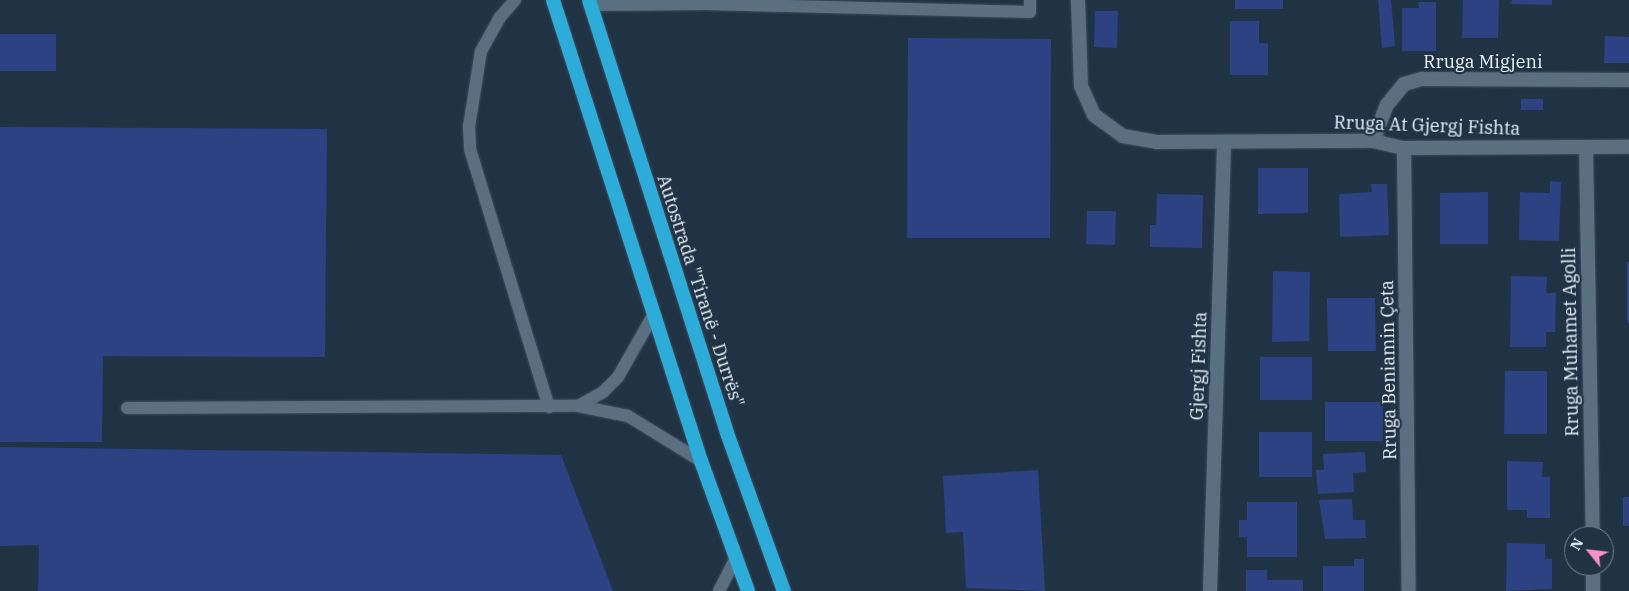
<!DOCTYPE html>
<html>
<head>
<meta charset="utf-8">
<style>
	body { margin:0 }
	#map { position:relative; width:1629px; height:591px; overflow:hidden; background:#203345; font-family:"IBM Plex Serif",serif }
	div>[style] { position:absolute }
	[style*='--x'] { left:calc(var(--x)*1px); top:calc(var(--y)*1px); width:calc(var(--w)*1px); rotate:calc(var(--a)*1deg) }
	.building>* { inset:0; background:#2c4283 }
	.roads { filter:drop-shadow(0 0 1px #3e4f5d) drop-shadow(0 0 1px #3e4f5d) }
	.service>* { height:12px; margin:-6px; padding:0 6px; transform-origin:6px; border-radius:6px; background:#5a6f82 }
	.minor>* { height:14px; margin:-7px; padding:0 7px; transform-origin:7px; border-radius:7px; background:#5a6f82 }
	.trunk>* { height:14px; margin:-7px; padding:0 7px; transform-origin:7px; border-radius:7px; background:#2dacda }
	span { translate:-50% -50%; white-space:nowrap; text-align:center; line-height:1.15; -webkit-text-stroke:4.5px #203345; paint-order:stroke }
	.street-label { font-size:18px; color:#ebf4fd }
	.north { position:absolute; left:1564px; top:526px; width:50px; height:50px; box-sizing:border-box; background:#203345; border:1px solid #71808f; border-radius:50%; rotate:299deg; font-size:14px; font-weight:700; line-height:20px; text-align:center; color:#ebf4fd }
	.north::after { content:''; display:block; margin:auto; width:18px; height:22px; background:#f890cc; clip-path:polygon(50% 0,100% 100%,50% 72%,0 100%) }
</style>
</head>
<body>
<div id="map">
	<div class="building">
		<i style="clip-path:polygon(1235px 0,1283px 0,1283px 9px,1235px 9px)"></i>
		<i style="clip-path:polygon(1378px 0,1391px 0,1395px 46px,1382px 48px)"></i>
		<i style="clip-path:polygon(1463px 0,1499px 0,1498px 38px,1462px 38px)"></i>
		<i style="clip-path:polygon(1512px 0,1552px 0,1552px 5px,1511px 4px)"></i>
		<i style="clip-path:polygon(1418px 2px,1436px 2px,1436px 51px,1402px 51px,1402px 8px,1419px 8px)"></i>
		<i style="clip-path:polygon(1095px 11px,1118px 11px,1117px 48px,1094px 47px)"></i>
		<i style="clip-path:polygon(1230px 21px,1259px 21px,1259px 43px,1268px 43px,1268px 75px,1230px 75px)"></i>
		<i style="clip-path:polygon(0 34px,56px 34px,56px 71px,0 71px)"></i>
		<i style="clip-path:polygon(1605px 36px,1629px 37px,1629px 63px,1604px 63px)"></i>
		<i style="clip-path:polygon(908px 38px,1051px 39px,1050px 238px,907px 238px)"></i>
		<i style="clip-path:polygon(1521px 99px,1543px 99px,1543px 110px,1521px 110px)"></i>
		<i style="clip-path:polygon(0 127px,327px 129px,325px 357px,103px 356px,102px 442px,0 442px)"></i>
		<i style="clip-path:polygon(1258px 168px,1308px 168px,1308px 213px,1258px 214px)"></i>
		<i style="clip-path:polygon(1550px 181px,1561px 182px,1559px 241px,1519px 240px,1520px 192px,1550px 193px)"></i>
		<i style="clip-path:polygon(1371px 184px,1387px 184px,1389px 235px,1340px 237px,1339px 194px,1372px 192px)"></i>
		<i style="clip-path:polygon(1488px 192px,1488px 244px,1440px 244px,1440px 193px)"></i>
		<i style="clip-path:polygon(1157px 194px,1203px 195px,1202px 248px,1150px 247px,1150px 225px,1156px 225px)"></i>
		<i style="clip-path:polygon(1087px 211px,1116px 211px,1115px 245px,1086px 244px)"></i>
		<i style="clip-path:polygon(1627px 262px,1629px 262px,1629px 323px,1627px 323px)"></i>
		<i style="clip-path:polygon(1273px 271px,1310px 272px,1309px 341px,1272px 342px)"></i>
		<i style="clip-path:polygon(1511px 276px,1547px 277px,1546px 293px,1556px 293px,1555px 332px,1546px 332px,1546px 347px,1510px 347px)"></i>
		<i style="clip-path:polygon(1327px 298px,1375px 298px,1376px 351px,1328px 351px)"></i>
		<i style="clip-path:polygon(1260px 357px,1312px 357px,1312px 400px,1260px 400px)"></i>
		<i style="clip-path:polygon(1505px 371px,1547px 371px,1547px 434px,1504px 434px)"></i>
		<i style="clip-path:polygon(1325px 402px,1383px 402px,1383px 441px,1325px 441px)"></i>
		<i style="clip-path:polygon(1259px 432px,1312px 432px,1312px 477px,1259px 477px)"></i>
		<i style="clip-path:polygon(0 447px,561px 455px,613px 591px,38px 591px,39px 545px,0 546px)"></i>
		<i style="clip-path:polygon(1365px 452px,1366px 472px,1353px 473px,1354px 492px,1318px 494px,1316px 470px,1324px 470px,1323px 454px)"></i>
		<i style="clip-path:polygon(1507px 461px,1543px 462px,1542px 477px,1550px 477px,1550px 518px,1527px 518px,1527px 510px,1507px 510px)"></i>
		<i style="clip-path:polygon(1038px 470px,1045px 591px,966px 588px,963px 532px,946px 533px,943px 476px)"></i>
		<i style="clip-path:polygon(1623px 497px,1629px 497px,1629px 526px,1623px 526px)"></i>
		<i style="clip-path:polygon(1352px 499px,1353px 520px,1365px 520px,1366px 538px,1325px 539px,1319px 500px)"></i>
		<i style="clip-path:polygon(1247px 502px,1297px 502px,1297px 557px,1247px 557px,1247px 537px,1239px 537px,1239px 520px,1247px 520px)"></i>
		<i style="clip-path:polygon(1507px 543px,1545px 544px,1545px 559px,1552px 559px,1552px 589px,1506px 591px)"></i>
		<i style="clip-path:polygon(1354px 559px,1364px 559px,1364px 591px,1323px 591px,1323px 566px,1354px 566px)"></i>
		<i style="clip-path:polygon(1246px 570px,1267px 570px,1267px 580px,1303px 580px,1303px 591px,1246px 591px)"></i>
	</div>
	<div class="roads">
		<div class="service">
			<i style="--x:515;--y:0;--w:23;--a:131"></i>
			<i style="--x:500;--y:17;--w:39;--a:119"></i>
			<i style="--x:481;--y:51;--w:77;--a:99"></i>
			<i style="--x:469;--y:127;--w:22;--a:87"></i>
			<i style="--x:470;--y:149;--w:270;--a:73"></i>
			<i style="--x:706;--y:4;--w:324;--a:1.4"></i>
			<i style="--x:1030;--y:12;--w:12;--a:-90"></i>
			<i style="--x:590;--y:5;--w:116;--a:-0.5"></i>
			<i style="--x:706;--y:4;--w:4;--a:-104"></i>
			<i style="--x:578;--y:406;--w:29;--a:-29"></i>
			<i style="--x:603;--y:392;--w:21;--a:-45"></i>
			<i style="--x:618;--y:377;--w:73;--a:-60.3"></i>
			<i style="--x:127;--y:408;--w:451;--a:-0.3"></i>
			<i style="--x:578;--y:406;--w:51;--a:11.3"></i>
			<i style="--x:628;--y:416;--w:86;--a:31.7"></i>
			<i style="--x:719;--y:591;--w:37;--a:-63"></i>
		</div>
		<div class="minor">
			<i style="--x:1078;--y:0;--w:86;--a:88"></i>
			<i style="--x:1081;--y:86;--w:32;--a:66"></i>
			<i style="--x:1094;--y:115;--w:36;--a:36"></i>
			<i style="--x:1123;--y:136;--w:34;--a:10"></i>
			<i style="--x:1156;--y:142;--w:217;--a:-0.3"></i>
			<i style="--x:1373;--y:141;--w:32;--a:13"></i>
			<i style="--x:1404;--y:148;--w:225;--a:-0.3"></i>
			<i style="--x:1373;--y:141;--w:39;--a:-69"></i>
			<i style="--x:1387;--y:105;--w:27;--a:-51"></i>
			<i style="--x:1404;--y:84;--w:19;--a:-16"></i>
			<i style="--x:1422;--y:79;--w:207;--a:0.3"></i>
			<i style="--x:1404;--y:148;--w:443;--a:89.4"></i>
			<i style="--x:1586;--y:148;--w:388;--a:89"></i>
			<i style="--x:1593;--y:566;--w:25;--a:90"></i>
			<i style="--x:1210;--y:591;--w:448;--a:-88.2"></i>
		</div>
		<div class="trunk">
			<i style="--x:553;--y:0;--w:484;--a:72.2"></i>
			<i style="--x:701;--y:461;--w:138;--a:70.1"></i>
			<i style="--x:589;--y:0;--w:454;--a:72.3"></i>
			<i style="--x:727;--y:433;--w:168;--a:70.2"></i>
		</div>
	</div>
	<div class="street-label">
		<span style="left:1483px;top:62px">Rruga Migjeni</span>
		<span style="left:1427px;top:126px;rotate:2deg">Rruga At Gjergj Fishta</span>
		<span style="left:700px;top:291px;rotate:72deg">Autostrada "Tiranë - Durrës"</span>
		<span style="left:1571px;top:342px;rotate:-91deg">Rruga Muhamet Agolli</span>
		<span style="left:1199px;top:366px;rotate:-88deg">Gjergj Fishta</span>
		<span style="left:1389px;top:370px;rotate:-91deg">Rruga Beniamin Çeta</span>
	</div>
	<div class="north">N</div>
</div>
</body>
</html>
